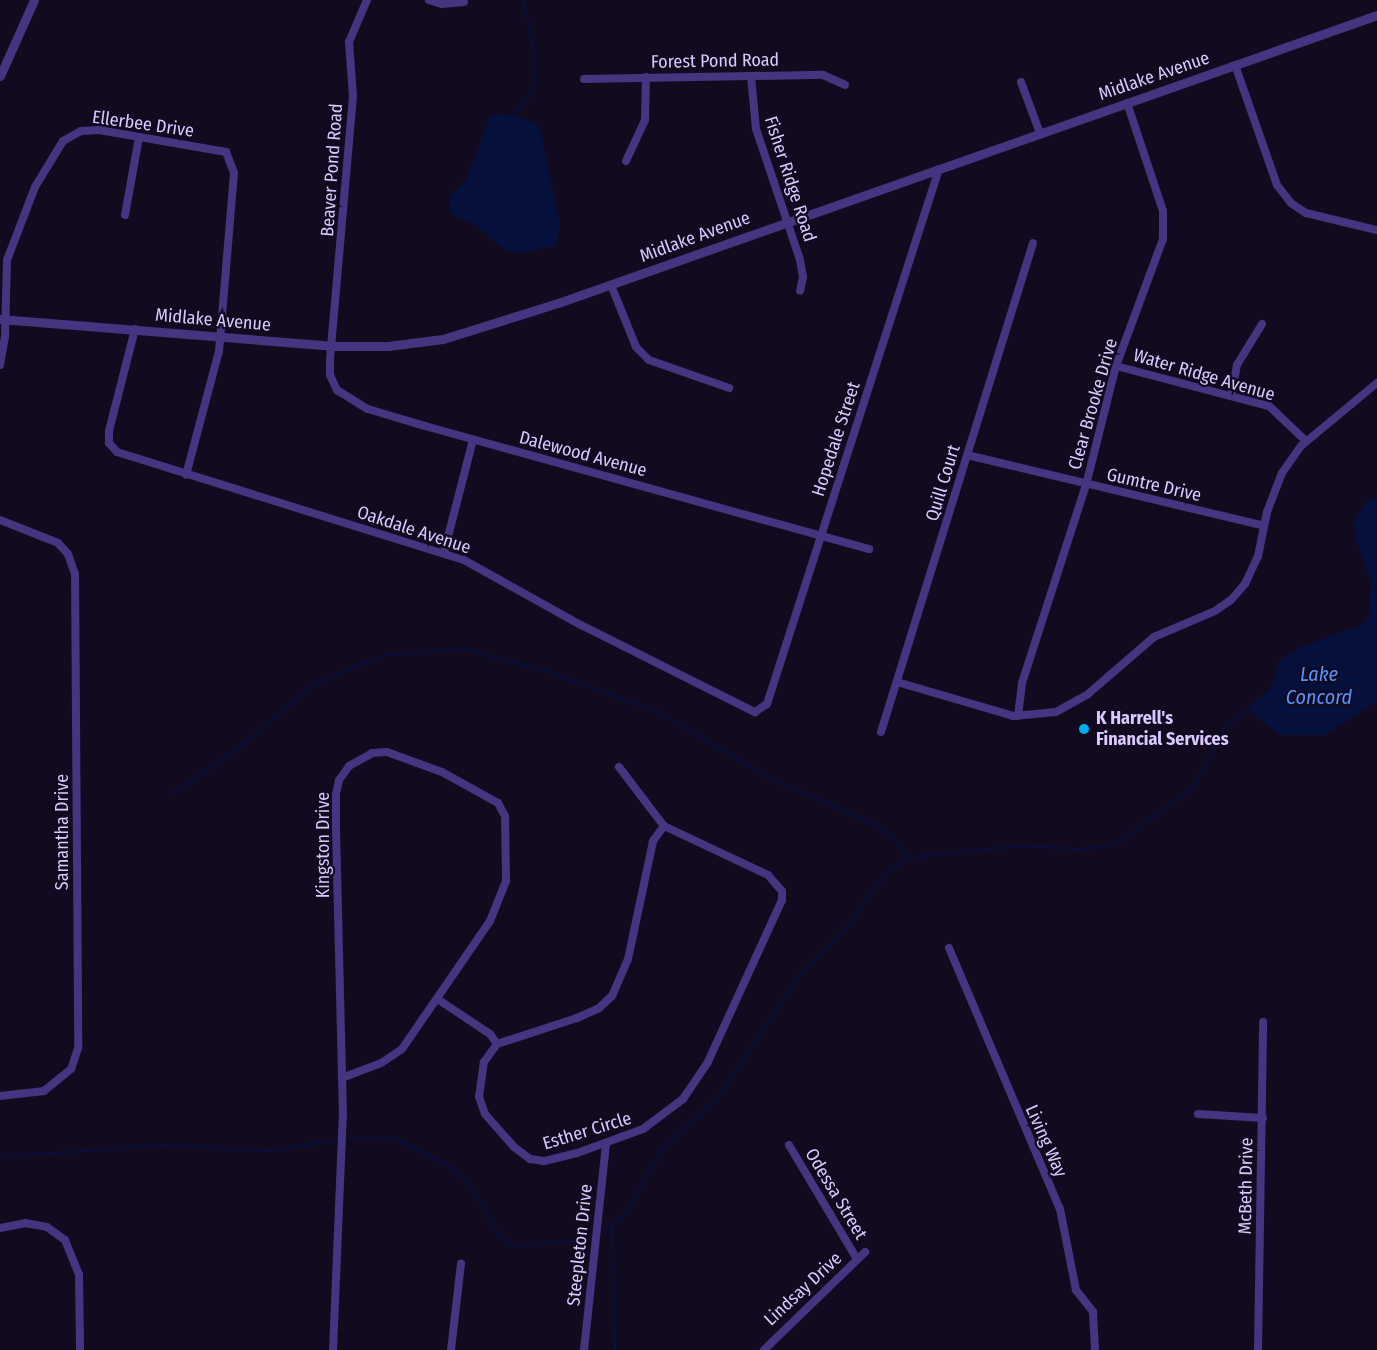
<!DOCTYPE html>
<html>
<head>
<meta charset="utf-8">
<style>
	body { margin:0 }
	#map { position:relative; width:1377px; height:1350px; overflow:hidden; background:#120b1f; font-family:"Fira Sans Condensed",sans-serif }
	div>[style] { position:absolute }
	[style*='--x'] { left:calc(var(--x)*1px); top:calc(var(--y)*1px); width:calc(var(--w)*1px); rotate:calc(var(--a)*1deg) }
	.water>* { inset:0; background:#06103c }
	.stream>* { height:2px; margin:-1px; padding:0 1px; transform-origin:1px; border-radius:1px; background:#06103c }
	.minor>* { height:8px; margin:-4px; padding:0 4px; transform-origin:4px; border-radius:4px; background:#453480 }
	.tertiary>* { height:9px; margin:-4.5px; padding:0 4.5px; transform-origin:4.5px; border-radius:4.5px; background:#453480 }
	.dots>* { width:16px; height:16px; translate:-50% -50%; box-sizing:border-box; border:3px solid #120b1f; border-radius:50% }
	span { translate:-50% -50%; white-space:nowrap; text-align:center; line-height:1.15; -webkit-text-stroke:4.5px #120b1f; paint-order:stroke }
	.street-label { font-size:18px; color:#d9c9ff }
	.poi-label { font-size:18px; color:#d9c9ff; font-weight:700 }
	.left { translate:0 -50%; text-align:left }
	.water-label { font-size:20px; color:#5791ff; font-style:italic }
</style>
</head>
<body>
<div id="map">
	<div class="water">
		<i style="clip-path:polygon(491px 114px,512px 115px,534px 122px,540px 128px,560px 225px,556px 246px,519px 253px,506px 251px,474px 224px,457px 218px,450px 211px,449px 197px,466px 180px)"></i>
		<i style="clip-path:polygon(1377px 495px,1377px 701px,1325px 735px,1278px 735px,1248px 708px,1271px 688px,1280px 660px,1300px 647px,1361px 625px,1369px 616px,1371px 582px,1356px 541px,1354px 522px,1364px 504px)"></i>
	</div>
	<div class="stream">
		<i style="--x:512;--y:116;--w:34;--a:-50"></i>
		<i style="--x:534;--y:90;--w:45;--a:-91.3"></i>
		<i style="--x:533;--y:45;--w:46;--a:-102.5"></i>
		<i style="--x:171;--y:794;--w:83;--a:-34.3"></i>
		<i style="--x:240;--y:747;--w:100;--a:-40.5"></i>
		<i style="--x:316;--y:682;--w:76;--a:-20.8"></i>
		<i style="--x:387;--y:655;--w:76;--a:-4.5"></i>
		<i style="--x:463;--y:649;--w:87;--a:14.7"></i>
		<i style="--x:547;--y:671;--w:118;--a:20.3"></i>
		<i style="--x:658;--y:712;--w:134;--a:30.6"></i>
		<i style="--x:773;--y:780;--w:108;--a:23.5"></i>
		<i style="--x:872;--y:823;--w:29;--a:35"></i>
		<i style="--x:896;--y:840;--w:21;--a:59"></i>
		<i style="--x:344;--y:1139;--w:52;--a:0"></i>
		<i style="--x:396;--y:1139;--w:67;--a:27.7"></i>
		<i style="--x:455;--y:1170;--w:22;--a:43"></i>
		<i style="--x:471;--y:1185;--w:55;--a:61.6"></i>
		<i style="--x:497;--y:1233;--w:16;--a:40"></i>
		<i style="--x:509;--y:1243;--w:11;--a:15"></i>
		<i style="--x:520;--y:1246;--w:74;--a:-5.4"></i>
		<i style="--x:0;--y:1157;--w:164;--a:-4.2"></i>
		<i style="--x:164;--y:1145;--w:103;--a:3.3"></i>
		<i style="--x:267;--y:1151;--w:73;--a:-8.7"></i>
		<i style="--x:612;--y:1228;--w:122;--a:88.6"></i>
		<i style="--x:599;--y:1236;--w:31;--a:-40"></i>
		<i style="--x:623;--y:1216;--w:78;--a:-59.2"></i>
		<i style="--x:663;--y:1149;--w:75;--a:-42.8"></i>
		<i style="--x:718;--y:1098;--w:144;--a:-56.6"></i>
		<i style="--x:797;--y:978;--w:66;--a:-45.6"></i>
		<i style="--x:843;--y:931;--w:73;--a:-52.8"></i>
		<i style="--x:887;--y:873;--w:24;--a:-35"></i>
		<i style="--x:907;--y:859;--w:20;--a:-11"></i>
		<i style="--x:927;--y:855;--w:96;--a:-5.4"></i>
		<i style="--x:1023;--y:846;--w:53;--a:3.2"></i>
		<i style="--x:1076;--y:849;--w:26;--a:-4"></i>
		<i style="--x:1102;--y:847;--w:21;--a:-19"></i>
		<i style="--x:1122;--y:840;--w:89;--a:-36.4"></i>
		<i style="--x:1194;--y:787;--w:65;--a:-63.4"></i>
		<i style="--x:1223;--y:729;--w:33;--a:-39"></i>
	</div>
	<div class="minor">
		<i style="--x:367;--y:0;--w:46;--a:113.2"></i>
		<i style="--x:349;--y:42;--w:54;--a:85.8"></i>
		<i style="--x:353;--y:96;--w:266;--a:95"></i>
		<i style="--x:330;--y:361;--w:14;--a:90"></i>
		<i style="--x:330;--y:375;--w:17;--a:65"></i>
		<i style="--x:337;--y:390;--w:36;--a:32"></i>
		<i style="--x:368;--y:409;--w:59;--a:16.6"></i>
		<i style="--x:425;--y:426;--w:461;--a:15.5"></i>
		<i style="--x:429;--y:0;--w:14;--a:17"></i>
		<i style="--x:442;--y:4;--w:22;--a:-5"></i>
		<i style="--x:1235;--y:65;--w:127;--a:70.7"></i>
		<i style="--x:1277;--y:185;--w:23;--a:52"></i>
		<i style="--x:1291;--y:203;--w:18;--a:34"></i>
		<i style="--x:1306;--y:213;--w:73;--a:13.5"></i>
		<i style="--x:751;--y:76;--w:53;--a:84.6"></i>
		<i style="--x:756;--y:129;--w:138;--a:71.4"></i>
		<i style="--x:800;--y:260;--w:17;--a:80"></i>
		<i style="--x:803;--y:277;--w:14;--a:102"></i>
		<i style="--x:584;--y:79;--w:239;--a:-1"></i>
		<i style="--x:823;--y:75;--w:24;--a:24"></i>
		<i style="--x:1021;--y:82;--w:54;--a:69.6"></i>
		<i style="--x:626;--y:161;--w:45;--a:-65.1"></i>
		<i style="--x:645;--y:120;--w:43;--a:-88.7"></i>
		<i style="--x:125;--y:215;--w:79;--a:-79.8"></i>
		<i style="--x:611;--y:285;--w:67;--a:68"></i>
		<i style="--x:636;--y:347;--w:18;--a:45"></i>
		<i style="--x:649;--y:360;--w:85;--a:19.3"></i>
		<i style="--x:135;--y:329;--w:105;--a:104.3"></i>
		<i style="--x:109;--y:431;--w:12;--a:90"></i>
		<i style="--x:109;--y:443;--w:12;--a:48"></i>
		<i style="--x:117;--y:452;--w:363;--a:17.3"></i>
		<i style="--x:464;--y:560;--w:134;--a:29.1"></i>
		<i style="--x:581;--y:625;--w:195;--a:26.6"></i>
		<i style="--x:755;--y:712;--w:14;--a:-34"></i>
		<i style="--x:767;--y:704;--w:562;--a:-72.18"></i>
		<i style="--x:0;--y:365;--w:29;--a:-80"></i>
		<i style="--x:5;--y:336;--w:76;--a:-88.5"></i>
		<i style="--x:7;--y:260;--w:78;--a:-69"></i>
		<i style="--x:35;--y:187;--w:54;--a:-58.7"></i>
		<i style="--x:63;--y:141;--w:21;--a:-29"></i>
		<i style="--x:81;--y:131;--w:18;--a:-3"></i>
		<i style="--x:99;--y:130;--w:129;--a:9.8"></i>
		<i style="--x:226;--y:152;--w:22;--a:69"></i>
		<i style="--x:234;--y:173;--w:179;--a:94.8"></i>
		<i style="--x:219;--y:351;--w:128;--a:104.9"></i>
		<i style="--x:1116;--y:366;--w:158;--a:14.7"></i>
		<i style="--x:1269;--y:406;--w:51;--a:43.4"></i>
		<i style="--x:1231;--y:396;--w:32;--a:-79"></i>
		<i style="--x:1237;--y:365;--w:48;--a:-58.6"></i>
		<i style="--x:967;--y:455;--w:305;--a:13.4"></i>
		<i style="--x:0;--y:520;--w:62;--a:21.6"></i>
		<i style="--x:58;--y:543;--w:15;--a:48"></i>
		<i style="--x:68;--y:554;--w:21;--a:71"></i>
		<i style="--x:75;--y:574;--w:474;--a:89.6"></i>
		<i style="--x:78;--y:1048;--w:22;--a:108"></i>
		<i style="--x:71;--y:1069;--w:35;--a:141"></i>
		<i style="--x:44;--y:1091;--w:44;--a:173.5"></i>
		<i style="--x:444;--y:552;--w:116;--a:-75.5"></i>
		<i style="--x:897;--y:682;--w:121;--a:16.3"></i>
		<i style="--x:1013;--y:716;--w:43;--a:-5.3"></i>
		<i style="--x:1056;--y:712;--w:37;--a:-29"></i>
		<i style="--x:1088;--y:694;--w:87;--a:-40.8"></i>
		<i style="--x:1154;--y:637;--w:66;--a:-23.1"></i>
		<i style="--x:1215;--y:611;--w:19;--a:-35"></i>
		<i style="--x:1231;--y:600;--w:21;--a:-49"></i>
		<i style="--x:1245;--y:584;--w:31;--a:-65"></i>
		<i style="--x:1258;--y:556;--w:45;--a:-78.4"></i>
		<i style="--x:1267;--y:512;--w:42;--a:-69"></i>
		<i style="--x:1282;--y:473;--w:33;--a:-55"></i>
		<i style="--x:1301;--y:446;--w:99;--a:-39.7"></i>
		<i style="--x:1018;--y:716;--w:33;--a:-83"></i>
		<i style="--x:1022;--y:683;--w:208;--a:-72.1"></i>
		<i style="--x:1086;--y:485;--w:123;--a:-75.9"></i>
		<i style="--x:1116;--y:366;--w:135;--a:-69.7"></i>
		<i style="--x:1163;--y:239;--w:28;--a:-90"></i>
		<i style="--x:1163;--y:211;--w:114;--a:-108.4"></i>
		<i style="--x:881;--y:732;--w:512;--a:-72.73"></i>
		<i style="--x:619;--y:767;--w:74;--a:52.7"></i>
		<i style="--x:664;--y:826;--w:115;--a:25.2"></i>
		<i style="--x:768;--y:875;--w:21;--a:49"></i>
		<i style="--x:782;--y:891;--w:9;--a:90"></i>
		<i style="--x:782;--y:900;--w:178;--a:114.6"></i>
		<i style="--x:708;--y:1062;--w:45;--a:124"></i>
		<i style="--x:683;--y:1099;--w:50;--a:143.1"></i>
		<i style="--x:643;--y:1129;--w:70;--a:160"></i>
		<i style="--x:577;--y:1153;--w:34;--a:166"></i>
		<i style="--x:544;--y:1161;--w:14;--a:-172"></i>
		<i style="--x:530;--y:1159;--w:20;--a:-143"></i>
		<i style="--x:514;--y:1147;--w:44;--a:-131.3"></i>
		<i style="--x:485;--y:1114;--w:18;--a:-109"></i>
		<i style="--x:479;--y:1097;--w:35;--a:-82"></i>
		<i style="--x:484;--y:1062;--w:22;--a:-54"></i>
		<i style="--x:497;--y:1044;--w:84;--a:-18"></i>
		<i style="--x:577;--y:1018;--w:24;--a:-24"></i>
		<i style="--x:599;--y:1008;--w:18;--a:-43"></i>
		<i style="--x:612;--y:996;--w:40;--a:-66.6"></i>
		<i style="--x:628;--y:959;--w:121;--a:-78"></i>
		<i style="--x:653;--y:841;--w:19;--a:-54"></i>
		<i style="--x:949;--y:948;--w:284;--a:67"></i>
		<i style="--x:1060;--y:1209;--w:83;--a:78.8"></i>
		<i style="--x:1076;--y:1290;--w:28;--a:52"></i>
		<i style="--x:1093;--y:1312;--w:38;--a:87"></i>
		<i style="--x:439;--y:1000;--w:61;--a:33.7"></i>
		<i style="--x:490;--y:1034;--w:12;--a:55"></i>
		<i style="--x:1198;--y:1114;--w:65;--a:3.5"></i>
		<i style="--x:789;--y:1145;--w:133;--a:59.2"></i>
		<i style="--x:0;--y:1228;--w:25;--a:-11"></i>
		<i style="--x:25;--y:1223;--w:22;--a:10"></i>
		<i style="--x:47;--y:1227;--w:22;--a:36"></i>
		<i style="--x:65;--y:1240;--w:37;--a:68"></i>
		<i style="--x:79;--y:1274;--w:76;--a:89.2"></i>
		<i style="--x:333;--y:1350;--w:234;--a:-87.6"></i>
		<i style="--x:343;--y:1116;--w:291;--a:-91.4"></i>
		<i style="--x:336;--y:825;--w:31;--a:-90"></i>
		<i style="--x:336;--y:794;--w:14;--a:-78"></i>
		<i style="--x:339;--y:780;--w:17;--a:-54"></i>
		<i style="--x:349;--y:766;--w:26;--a:-29"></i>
		<i style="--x:372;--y:753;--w:15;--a:-4"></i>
		<i style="--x:387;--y:752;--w:59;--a:20"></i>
		<i style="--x:442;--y:772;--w:64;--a:29"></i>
		<i style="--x:498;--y:803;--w:15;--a:62"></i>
		<i style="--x:505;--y:816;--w:65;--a:89.1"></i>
		<i style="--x:506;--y:881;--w:43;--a:111.8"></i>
		<i style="--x:490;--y:921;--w:155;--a:124.5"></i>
		<i style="--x:402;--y:1049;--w:25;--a:146"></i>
		<i style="--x:381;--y:1063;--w:42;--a:159"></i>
		<i style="--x:451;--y:1350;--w:87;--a:-83.4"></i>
		<i style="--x:584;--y:1350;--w:207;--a:-83.9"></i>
		<i style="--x:764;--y:1350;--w:141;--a:-44.1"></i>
		<i style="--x:1258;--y:1350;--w:328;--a:-89.1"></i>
	</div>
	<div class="tertiary">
		<i style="--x:0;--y:76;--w:83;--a:-65.9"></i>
		<i style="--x:0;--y:319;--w:333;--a:4.6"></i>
		<i style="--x:332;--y:346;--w:56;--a:0"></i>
		<i style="--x:388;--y:346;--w:55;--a:-7.3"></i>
		<i style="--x:443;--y:339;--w:121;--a:-17.4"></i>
		<i style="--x:558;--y:303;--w:868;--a:-19.37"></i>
	</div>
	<div class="dots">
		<i style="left:1084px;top:729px;background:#00adf4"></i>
	</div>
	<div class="street-label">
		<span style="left:715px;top:61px;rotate:-1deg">Forest Pond Road</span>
		<span style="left:1154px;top:76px;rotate:-19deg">Midlake Avenue</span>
		<span style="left:143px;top:124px;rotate:8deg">Ellerbee Drive</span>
		<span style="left:332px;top:170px;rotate:-86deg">Beaver Pond Road</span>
		<span style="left:790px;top:179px;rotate:72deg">Fisher Ridge Road</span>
		<span style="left:695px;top:237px;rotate:-20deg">Midlake Avenue</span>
		<span style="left:213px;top:320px;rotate:5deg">Midlake Avenue</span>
		<span style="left:1204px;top:375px;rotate:16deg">Water Ridge Avenue</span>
		<span style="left:1093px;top:404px;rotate:-74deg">Clear Brooke Drive</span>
		<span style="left:836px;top:439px;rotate:-72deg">Hopedale Street</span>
		<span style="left:583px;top:454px;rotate:15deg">Dalewood Avenue</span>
		<span style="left:943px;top:483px;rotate:-73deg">Quill Court</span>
		<span style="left:1154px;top:485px;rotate:13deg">Gumtre Drive</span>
		<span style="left:414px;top:530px;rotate:18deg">Oakdale Avenue</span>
		<span style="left:62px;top:832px;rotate:-90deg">Samantha Drive</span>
		<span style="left:323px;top:845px;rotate:-90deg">Kingston Drive</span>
		<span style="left:587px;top:1131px;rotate:-17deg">Esther Circle</span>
		<span style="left:1046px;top:1141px;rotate:66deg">Living Way</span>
		<span style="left:1246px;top:1186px;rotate:-89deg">McBeth Drive</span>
		<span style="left:836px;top:1194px;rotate:59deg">Odessa Street</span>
		<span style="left:580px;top:1245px;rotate:-84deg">Steepleton Drive</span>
		<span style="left:803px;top:1289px;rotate:-43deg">Lindsay Drive</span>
	</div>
	<div class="poi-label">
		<span class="left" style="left:1096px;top:729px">K Harrell's<br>Financial Services</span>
	</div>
	<div class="water-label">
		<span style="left:1319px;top:686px">Lake<br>Concord</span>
	</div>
</div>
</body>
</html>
